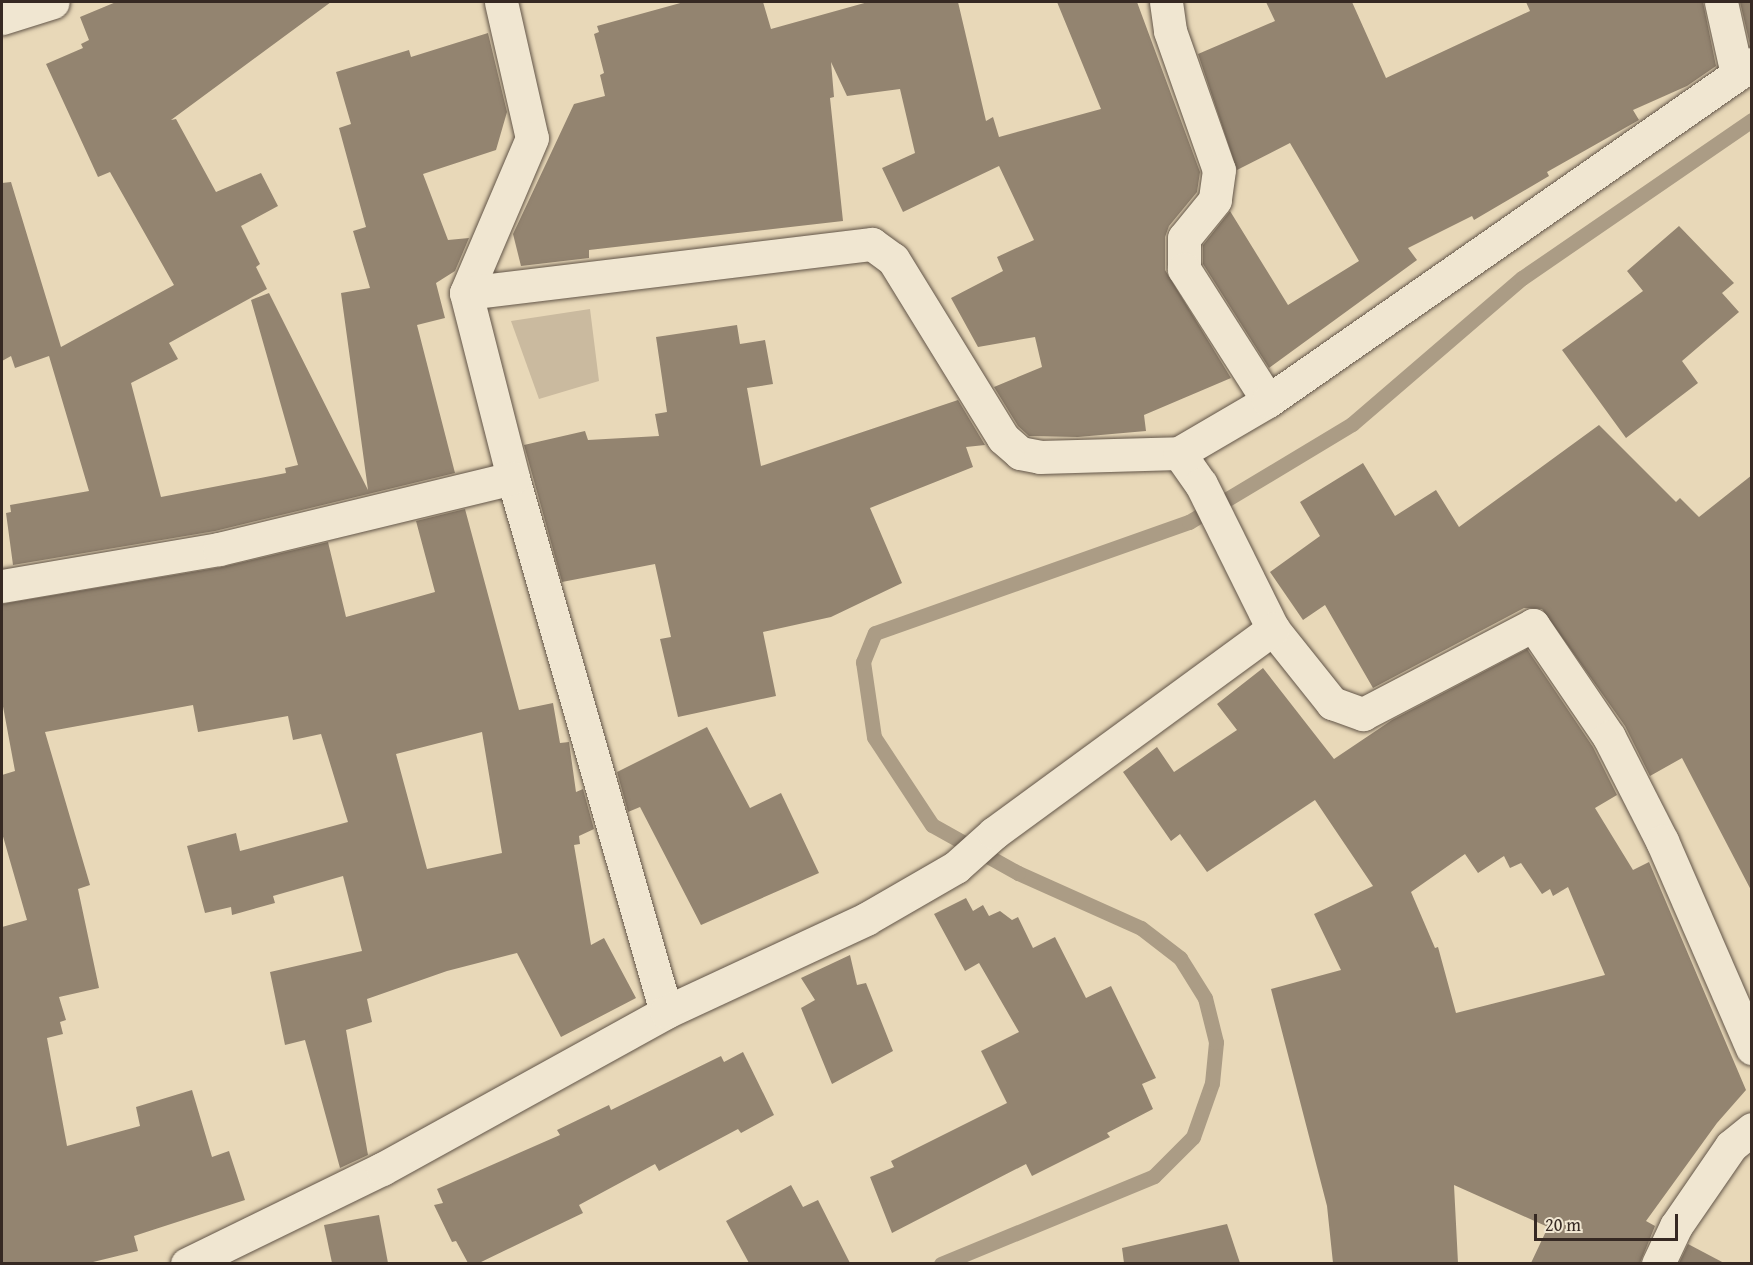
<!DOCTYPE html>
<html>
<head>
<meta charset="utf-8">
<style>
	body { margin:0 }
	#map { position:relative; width:1753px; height:1265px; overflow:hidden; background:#e8d8b8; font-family:"Gentium Book Plus",serif }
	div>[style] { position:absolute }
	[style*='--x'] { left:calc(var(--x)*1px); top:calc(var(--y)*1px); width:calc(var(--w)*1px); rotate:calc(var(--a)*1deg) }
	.green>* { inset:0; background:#caba9f }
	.stream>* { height:15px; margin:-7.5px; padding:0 7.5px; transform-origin:7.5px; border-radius:7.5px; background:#ab9c85 }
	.building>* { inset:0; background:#938470 }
	.roads { filter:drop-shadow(0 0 2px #625548) drop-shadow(0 0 2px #625548) }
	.minor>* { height:33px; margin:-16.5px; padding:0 16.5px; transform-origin:16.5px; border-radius:16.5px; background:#f0e6d1 }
	.secondary>* { height:33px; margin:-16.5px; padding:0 16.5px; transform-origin:16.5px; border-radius:16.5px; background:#f0e6d1 }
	span { translate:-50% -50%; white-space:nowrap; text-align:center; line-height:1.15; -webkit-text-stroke:5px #f0e6d1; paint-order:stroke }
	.frame { position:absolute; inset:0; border:3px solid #362923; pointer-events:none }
	.scale { position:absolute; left:1534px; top:1214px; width:144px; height:27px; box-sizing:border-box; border:3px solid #362923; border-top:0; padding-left:8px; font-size:18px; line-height:21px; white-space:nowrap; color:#362923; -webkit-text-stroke:4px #f0e6d1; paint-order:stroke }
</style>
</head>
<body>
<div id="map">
	<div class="green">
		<i style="clip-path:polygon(590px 309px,599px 381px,539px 399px,511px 321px)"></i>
	</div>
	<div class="stream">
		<i style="--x:941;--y:1264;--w:230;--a:-22.4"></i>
		<i style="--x:1154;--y:1176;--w:55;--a:-45"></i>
		<i style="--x:1193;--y:1137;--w:57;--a:-70.6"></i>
		<i style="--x:1212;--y:1083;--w:41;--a:-84.4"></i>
		<i style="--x:1216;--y:1042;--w:45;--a:-104"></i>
		<i style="--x:1205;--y:998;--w:47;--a:-122"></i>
		<i style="--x:1180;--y:958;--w:49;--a:-142.4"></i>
		<i style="--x:1141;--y:928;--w:135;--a:-155.9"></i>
		<i style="--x:1018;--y:873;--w:98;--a:-150.8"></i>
		<i style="--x:932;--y:825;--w:105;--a:-123.4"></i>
		<i style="--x:874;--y:737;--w:76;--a:-98.3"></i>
		<i style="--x:863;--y:662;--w:31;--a:-68"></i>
		<i style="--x:875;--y:633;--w:333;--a:-19.5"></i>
		<i style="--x:1189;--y:522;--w:190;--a:-31"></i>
		<i style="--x:1352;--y:424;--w:224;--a:-40.7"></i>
		<i style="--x:1522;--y:278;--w:279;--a:-34.5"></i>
	</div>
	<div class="building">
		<i style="clip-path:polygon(116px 2px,331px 2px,171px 120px,176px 119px,216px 192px,261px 173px,278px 206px,241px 226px,260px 264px,256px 267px,267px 289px,169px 343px,178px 359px,131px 383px,161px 497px,286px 473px,285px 468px,298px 465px,251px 300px,269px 293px,368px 490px,341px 293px,370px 288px,353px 231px,366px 227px,339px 128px,351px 124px,336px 72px,409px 50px,411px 57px,488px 33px,507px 112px,496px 150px,423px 174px,448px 240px,469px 238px,455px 271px,436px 283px,445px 318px,417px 325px,455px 473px,215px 531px,13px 565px,6px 513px,11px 512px,10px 505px,89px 491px,49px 356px,15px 368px,11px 356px,2px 361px,2px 183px,11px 182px,61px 347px,174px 285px,110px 172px,98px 177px,46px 64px,83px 48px,81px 44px,89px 40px,80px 17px)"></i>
		<i style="clip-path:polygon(684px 2px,763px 2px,771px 29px,868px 2px,958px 2px,986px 121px,993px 117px,999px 137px,1101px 109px,1057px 2px,1137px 2px,1200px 172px,1197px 192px,1169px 226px,1165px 237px,1165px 270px,1231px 378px,1144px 415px,1146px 431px,1078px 437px,1029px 436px,1018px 426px,994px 387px,1042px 367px,1035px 337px,978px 347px,951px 298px,1003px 271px,997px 257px,1034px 240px,999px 166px,903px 212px,882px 168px,915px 153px,900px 89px,847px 96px,831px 62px,834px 97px,830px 98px,843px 221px,589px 250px,589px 258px,521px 266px,513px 234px,574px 104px,605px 96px,600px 75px,604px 73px,594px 34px,599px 32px,597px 26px)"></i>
		<i style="clip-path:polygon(1266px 2px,1352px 2px,1386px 78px,1530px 11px,1526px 2px,1703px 2px,1716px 66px,1687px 86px,1633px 110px,1639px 120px,1547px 172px,1549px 176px,1474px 220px,1472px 216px,1408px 248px,1417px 260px,1269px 368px,1203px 264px,1203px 245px,1230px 211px,1288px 305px,1359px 261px,1290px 143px,1237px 170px,1198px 54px,1275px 21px)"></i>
		<i style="clip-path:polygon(1740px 2px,1752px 2px,1752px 45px,1750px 45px)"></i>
		<i style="clip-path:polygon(1679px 226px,1734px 283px,1722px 293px,1739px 312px,1682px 361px,1698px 383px,1626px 438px,1562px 350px,1643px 291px,1627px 271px)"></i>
		<i style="clip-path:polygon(737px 325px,740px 344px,765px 340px,773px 384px,747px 388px,761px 466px,958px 400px,985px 445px,966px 447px,973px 467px,870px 508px,902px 583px,831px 617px,763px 632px,776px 696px,678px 717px,660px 639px,671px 637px,655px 564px,562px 582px,524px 445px,585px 431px,588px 440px,659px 436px,655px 414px,667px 412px,656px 337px)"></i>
		<i style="clip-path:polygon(1599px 425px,1676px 502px,1680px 498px,1699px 517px,1752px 475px,1752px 892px,1682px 758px,1650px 776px,1625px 726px,1542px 609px,1524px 608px,1373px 688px,1325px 605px,1303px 620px,1270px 572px,1320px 536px,1300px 502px,1363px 463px,1395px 516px,1436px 490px,1459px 527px)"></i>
		<i style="clip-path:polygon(evenodd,465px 509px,519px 710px,553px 703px,560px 743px,569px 742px,576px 792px,583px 789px,594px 829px,579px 836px,580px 844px,574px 845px,591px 945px,604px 938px,636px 998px,561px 1037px,517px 953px,447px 971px,367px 999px,372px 1022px,346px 1030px,368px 1155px,340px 1168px,305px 1040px,285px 1045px,270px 972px,362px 951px,343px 876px,273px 896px,275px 903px,232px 915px,231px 907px,205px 913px,187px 846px,236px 833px,240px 851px,348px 822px,321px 734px,293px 740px,288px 716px,198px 732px,193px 705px,45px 732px,90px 885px,78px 889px,99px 988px,59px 997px,66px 1020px,60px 1022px,63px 1034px,47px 1038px,67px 1146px,140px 1126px,136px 1107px,192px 1090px,212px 1157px,229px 1151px,245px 1200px,134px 1236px,138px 1251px,89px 1263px,2px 1263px,2px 927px,27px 920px,2px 833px,2px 775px,15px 771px,2px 701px,2px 604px,222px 567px,328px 542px,346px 617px,435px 592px,416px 521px,465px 509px,482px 732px,502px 853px,427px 869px,396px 754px,482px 732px)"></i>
		<i style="clip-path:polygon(evenodd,1527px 649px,1593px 747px,1617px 795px,1595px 808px,1633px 870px,1649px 862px,1746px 1090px,1717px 1123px,1646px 1221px,1655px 1226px,1640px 1263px,1531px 1263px,1548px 1227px,1454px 1185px,1458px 1263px,1333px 1263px,1327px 1206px,1271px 989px,1341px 970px,1314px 914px,1373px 886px,1315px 800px,1207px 872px,1180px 834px,1171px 841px,1123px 772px,1157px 747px,1174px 772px,1237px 730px,1217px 704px,1263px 668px,1334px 759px,1392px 720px,1527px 649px,1465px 854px,1478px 873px,1504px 856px,1510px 868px,1521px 863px,1542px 894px,1550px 889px,1553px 896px,1568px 887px,1605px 975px,1456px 1013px,1438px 947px,1435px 948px,1411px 892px,1465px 854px)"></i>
		<i style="clip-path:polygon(707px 727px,750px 808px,781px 793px,819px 873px,701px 925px,640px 807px,628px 812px,617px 772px)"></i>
		<i style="clip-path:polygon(966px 898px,973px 911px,983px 905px,989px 916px,1000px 911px,1012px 920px,1018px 917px,1033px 948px,1055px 937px,1086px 998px,1111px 986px,1156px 1078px,1142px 1084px,1153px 1109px,1107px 1133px,1110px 1137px,1032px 1176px,1026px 1164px,892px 1233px,870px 1177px,894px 1167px,891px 1161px,1007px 1103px,981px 1051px,1019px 1032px,979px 963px,965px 971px,934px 914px)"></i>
		<i style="clip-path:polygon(850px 955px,857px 985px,866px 983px,893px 1051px,832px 1084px,801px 1008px,815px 1000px,801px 978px)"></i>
		<i style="clip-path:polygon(743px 1052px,774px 1115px,741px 1133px,738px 1129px,659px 1171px,655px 1164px,579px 1205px,583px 1213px,479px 1263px,468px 1263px,456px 1241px,452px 1242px,434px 1205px,443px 1203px,437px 1189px,560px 1135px,557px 1130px,609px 1105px,611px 1110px,721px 1056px,724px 1062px)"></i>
		<i style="clip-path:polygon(791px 1185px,803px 1207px,818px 1200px,850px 1263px,749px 1263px,726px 1221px)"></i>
		<i style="clip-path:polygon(379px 1215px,388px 1263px,332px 1263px,324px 1225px)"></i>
		<i style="clip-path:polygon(1227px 1224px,1240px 1263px,1124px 1263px,1122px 1248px)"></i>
		<i style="clip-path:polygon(1688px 1244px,1724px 1263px,1679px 1263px)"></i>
	</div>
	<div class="roads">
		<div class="minor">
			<i style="--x:501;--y:2;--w:139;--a:77.2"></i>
			<i style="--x:532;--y:138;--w:168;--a:113.1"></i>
			<i style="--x:466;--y:293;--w:191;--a:75.7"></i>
			<i style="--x:513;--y:478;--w:555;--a:74.01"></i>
			<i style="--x:1166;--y:2;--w:29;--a:82"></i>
			<i style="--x:1170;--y:31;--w:147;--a:70.6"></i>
			<i style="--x:1219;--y:170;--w:30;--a:98"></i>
			<i style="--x:1215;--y:200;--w:49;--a:129.2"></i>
			<i style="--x:1184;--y:238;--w:31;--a:90"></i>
			<i style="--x:1184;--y:269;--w:156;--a:57.5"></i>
			<i style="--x:1721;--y:2;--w:74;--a:77.5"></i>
			<i style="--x:466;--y:293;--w:409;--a:-6.9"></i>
			<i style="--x:872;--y:244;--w:26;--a:36"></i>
			<i style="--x:893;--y:259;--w:210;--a:58.4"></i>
			<i style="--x:1003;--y:438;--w:23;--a:41"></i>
			<i style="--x:1020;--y:453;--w:20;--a:11"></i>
			<i style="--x:1040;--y:457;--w:139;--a:-1.6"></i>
			<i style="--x:1179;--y:453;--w:103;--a:-30.3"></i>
			<i style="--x:1268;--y:401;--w:590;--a:-34.85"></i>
			<i style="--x:1179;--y:453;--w:38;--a:55"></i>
			<i style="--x:1201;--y:484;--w:162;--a:63.6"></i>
			<i style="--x:1273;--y:629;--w:95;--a:51.4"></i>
			<i style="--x:1332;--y:703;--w:33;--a:20"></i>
			<i style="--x:1363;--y:714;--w:192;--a:-27.6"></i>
			<i style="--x:1533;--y:625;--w:135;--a:55.8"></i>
			<i style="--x:1609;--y:737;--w:117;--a:63"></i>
			<i style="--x:1662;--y:841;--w:226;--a:66.5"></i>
			<i style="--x:2;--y:586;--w:220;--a:-9.7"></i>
			<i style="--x:219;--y:549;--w:302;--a:-13.6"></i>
			<i style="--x:187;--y:1264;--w:217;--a:-26"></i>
			<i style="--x:382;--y:1169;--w:325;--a:-28.9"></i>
			<i style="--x:666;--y:1012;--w:221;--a:-24.9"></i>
			<i style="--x:866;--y:919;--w:104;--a:-30"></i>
			<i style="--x:956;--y:867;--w:51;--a:-41.8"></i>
			<i style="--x:994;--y:833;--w:346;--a:-36.2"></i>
			<i style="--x:1658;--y:1264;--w:42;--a:-64.7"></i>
			<i style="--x:1676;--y:1226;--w:97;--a:-55.5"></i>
			<i style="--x:1731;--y:1146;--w:27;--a:-39"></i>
		</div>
		<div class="secondary">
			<i style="--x:2;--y:18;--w:53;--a:-17.4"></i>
		</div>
	</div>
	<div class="frame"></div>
	<div class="scale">20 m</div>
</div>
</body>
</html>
